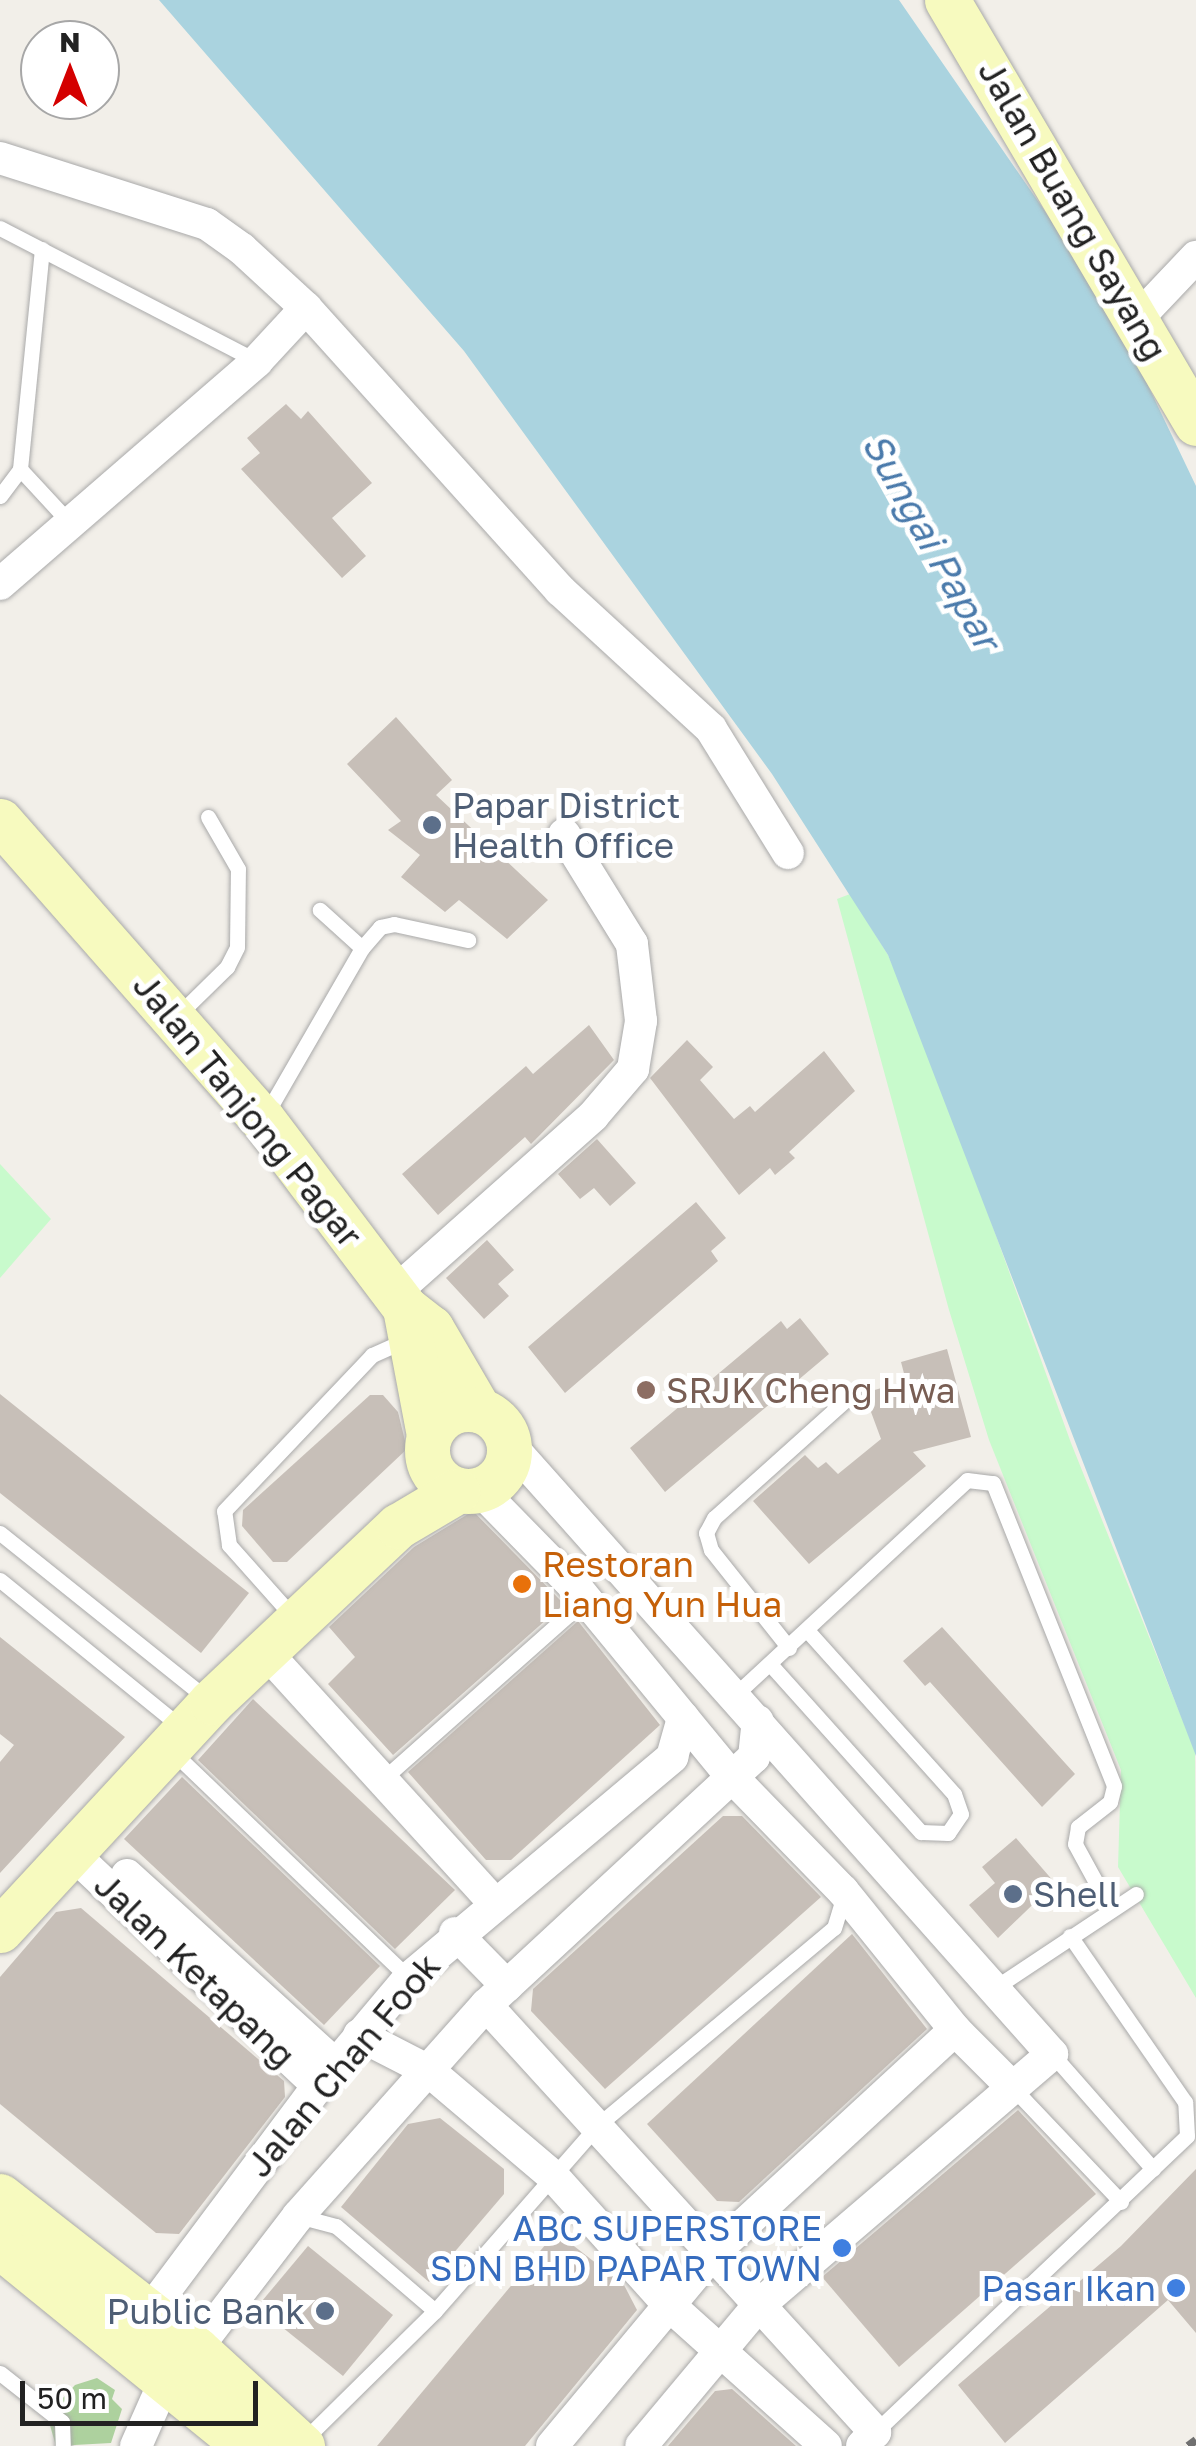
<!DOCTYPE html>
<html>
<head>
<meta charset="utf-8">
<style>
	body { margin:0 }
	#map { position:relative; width:1196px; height:2446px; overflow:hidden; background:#f2efe9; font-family:"Golos Text",sans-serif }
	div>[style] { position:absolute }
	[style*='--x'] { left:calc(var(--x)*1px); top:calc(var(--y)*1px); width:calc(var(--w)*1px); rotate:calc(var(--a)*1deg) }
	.forest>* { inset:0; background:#add19e }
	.park>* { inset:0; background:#c8facc }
	.water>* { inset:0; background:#aad3df }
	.building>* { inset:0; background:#c7bfb8 }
	.roads { filter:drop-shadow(0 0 2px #a9a9a9) drop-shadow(0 0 2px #a9a9a9) }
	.lane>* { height:15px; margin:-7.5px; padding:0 7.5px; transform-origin:7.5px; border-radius:7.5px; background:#fff }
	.street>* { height:32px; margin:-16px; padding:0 16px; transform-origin:16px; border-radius:16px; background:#fff }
	.secondary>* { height:45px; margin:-22.5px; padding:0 22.5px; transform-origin:22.5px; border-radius:22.5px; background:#f7fabf }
	.secondary>.ring { margin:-22.5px; padding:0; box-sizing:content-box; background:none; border:45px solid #f7fabf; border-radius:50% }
	.rail>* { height:8px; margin-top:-4px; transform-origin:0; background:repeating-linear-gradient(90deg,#707070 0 20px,transparent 0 40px) }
	.dots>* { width:28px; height:28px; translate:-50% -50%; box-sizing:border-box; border:5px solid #fff; border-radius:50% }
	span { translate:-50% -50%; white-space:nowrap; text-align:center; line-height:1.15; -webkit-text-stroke:10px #fff; paint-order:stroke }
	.street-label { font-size:35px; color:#222 }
	.service-label { font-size:35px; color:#4e5e75 }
	.left { translate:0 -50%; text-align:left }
	.right { translate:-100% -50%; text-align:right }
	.education-label { font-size:35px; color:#785e54 }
	.food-label { font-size:35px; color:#c56008 }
	.shop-label { font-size:35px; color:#366cbe }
	.water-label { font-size:38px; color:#4a7aab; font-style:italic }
	.north { position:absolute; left:20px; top:20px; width:100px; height:100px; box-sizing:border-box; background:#fff; border:2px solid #a7a7a7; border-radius:50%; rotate:0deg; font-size:28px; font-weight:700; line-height:40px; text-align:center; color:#222 }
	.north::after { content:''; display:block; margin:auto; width:35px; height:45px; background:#d40000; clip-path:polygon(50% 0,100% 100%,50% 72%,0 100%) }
	.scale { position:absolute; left:20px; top:2381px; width:238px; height:45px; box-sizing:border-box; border:5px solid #222; border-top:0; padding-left:12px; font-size:30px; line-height:35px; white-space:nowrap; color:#222; -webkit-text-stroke:8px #fff; paint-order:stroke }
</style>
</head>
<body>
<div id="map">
	<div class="forest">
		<i style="clip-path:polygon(97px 2378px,115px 2390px,112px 2399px,122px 2409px,111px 2443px,56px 2446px,47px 2415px,75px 2385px)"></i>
	</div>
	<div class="park">
		<i style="clip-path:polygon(850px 894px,888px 955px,930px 1053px,1071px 1443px,1195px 1751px,1196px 1998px,1118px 1867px,1121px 1770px,989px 1440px,949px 1310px,837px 899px)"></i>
		<i style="clip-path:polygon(0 1164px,51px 1219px,0 1278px)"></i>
	</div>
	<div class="water">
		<i style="clip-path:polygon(159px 0,899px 0,1109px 304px,1196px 486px,1196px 1756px,888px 955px,772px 774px,464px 351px)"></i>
	</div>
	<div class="building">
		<i style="clip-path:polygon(286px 404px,301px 419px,308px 411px,372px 483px,332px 518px,366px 556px,342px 578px,241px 469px,260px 453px,247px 438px)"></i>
		<i style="clip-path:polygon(396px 717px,452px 780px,436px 795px,548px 900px,507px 939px,459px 900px,445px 912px,401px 877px,420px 855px,388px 830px,401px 821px,347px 764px)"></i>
		<i style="clip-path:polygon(589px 1025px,614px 1060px,531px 1144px,525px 1137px,438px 1215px,402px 1174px,526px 1066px,533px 1074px)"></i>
		<i style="clip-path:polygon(687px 1040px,713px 1067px,700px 1080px,734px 1119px,750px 1106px,755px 1112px,824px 1051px,855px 1091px,789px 1152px,795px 1158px,775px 1175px,770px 1168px,739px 1195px,650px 1078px)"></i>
		<i style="clip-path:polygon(597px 1139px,636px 1183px,610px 1206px,594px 1188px,580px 1199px,558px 1174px)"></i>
		<i style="clip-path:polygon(696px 1202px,726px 1238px,711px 1251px,718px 1261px,565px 1393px,528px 1347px)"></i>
		<i style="clip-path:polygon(487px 1240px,514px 1270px,498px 1284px,509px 1296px,484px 1319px,446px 1278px)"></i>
		<i style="clip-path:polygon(800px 1318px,829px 1354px,665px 1492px,630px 1448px,781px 1321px,787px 1329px)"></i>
		<i style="clip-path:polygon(947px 1349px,971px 1437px,913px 1452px,926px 1466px,809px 1564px,753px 1501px,805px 1455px,818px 1468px,826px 1462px,838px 1474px,881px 1439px,864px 1393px,906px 1381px,901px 1362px)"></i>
		<i style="clip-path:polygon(0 1394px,249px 1593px,201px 1653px,0 1493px)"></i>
		<i style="clip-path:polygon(370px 1395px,383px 1395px,398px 1412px,407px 1449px,287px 1562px,273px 1562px,242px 1526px,243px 1510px)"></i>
		<i style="clip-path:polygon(473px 1511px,564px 1604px,393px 1755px,328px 1684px,355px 1657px,329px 1627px,414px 1547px)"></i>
		<i style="clip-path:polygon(578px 1621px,660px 1725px,511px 1860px,486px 1860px,408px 1772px)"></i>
		<i style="clip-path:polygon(942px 1627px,1075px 1774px,1042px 1807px,930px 1682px,925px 1686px,903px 1661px)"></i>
		<i style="clip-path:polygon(0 1637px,125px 1737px,0 1873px,0 1762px,14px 1745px,0 1734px)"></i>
		<i style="clip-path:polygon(253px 1699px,455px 1890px,395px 1949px,198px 1760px)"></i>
		<i style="clip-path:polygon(182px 1777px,380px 1966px,324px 2025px,124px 1839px)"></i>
		<i style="clip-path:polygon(723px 1816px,742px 1816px,821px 1897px,605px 2089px,531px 2011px,533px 1989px)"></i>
		<i style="clip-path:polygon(1016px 1838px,1055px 1883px,998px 1938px,969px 1905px,995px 1883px,982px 1867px)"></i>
		<i style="clip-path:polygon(81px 1908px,284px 2081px,285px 2097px,179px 2234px,156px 2233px,0 2104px,0 1977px,56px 1912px)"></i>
		<i style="clip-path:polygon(852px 1934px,927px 2029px,739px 2202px,717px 2201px,647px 2124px)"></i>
		<i style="clip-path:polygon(1018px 2110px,1096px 2194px,899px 2367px,822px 2277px)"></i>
		<i style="clip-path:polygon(440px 2118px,504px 2169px,504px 2194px,429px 2282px,341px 2207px,408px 2124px)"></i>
		<i style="clip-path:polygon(1196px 2169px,1196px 2333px,1168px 2300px,1005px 2443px,958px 2385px,1121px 2246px)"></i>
		<i style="clip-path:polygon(556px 2232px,624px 2285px,637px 2310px,525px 2446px,377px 2446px)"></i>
		<i style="clip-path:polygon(308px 2246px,393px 2315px,343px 2376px,257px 2307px)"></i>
		<i style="clip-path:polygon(732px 2389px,796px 2446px,668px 2446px,715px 2391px)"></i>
	</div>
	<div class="roads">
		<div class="lane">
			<i style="--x:0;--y:228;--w:289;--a:27.4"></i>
			<i style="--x:20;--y:469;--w:74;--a:47.2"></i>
			<i style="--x:0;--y:496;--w:34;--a:-53"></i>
			<i style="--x:20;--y:469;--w:221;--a:-84.3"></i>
			<i style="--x:362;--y:948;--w:28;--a:-49"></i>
			<i style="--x:380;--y:927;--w:14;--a:-12"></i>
			<i style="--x:394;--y:924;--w:76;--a:12.2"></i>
			<i style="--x:178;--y:1015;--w:69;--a:-44.4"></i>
			<i style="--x:227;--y:967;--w:22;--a:-63"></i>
			<i style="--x:237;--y:947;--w:78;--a:-89.3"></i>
			<i style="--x:238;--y:869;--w:60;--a:-120"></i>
			<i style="--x:265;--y:1116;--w:194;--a:-60"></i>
			<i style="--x:362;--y:948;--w:57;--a:-137.9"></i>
			<i style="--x:0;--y:1533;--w:265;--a:38.7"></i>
			<i style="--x:0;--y:1580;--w:235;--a:39.1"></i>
			<i style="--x:294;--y:1618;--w:98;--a:-131.7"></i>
			<i style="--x:229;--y:1545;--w:34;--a:-98"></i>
			<i style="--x:224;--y:1511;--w:215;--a:-46.5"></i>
			<i style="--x:372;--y:1355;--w:37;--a:-24"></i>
			<i style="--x:789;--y:1648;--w:125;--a:-128.5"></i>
			<i style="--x:711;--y:1550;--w:18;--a:-106"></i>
			<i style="--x:706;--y:1533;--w:17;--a:-62"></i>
			<i style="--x:714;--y:1518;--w:186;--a:-41.9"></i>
			<i style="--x:770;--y:1664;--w:226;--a:48.1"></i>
			<i style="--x:921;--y:1832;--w:27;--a:2"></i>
			<i style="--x:948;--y:1833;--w:23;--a:-56"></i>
			<i style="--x:961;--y:1814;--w:21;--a:-109"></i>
			<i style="--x:954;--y:1794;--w:219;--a:-131.9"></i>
			<i style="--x:735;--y:1695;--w:316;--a:-42.8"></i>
			<i style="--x:967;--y:1480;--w:26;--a:7"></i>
			<i style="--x:993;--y:1483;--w:326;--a:68.2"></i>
			<i style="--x:1114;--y:1786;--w:16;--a:104"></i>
			<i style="--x:1110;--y:1802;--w:41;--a:142"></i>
			<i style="--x:1078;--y:1827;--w:17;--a:100"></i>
			<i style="--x:1075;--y:1844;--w:75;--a:61.4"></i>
			<i style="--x:172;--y:1751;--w:328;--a:43.8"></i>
			<i style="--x:382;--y:1780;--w:259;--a:-41.6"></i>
			<i style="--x:576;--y:1608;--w:16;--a:-79"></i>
			<i style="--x:996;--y:1987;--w:168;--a:-33.6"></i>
			<i style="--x:1052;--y:2054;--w:153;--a:48.7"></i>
			<i style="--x:1013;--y:2088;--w:157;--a:46.5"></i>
			<i style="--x:298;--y:2216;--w:39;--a:15"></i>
			<i style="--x:336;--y:2226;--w:130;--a:40.6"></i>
			<i style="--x:0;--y:2373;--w:79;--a:38.3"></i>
			<i style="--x:62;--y:2422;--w:24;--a:88"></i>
			<i style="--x:875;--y:2432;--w:430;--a:-43.5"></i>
			<i style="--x:1187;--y:2136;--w:34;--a:-93"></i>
			<i style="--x:1185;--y:2102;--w:202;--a:-124.7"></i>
			<i style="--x:303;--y:2441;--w:185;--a:-44.6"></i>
			<i style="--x:435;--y:2311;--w:247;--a:-48.8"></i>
			<i style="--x:598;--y:2125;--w:307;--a:-39.9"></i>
			<i style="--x:834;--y:1928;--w:30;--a:-73"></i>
		</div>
		<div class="street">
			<i style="--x:0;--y:158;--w:217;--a:17.7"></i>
			<i style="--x:207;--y:224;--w:43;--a:35.5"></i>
			<i style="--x:242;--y:249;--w:87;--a:42.7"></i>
			<i style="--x:306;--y:308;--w:380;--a:48"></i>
			<i style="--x:560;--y:590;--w:205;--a:42.6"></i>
			<i style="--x:711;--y:729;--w:146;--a:58.2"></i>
			<i style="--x:1139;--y:317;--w:83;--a:-46.5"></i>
			<i style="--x:0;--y:584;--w:340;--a:-40.9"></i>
			<i style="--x:257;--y:361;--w:72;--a:-47.2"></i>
			<i style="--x:395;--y:1292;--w:265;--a:-41.6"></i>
			<i style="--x:593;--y:1116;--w:62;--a:-49.6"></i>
			<i style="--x:633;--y:1069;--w:49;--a:-80.5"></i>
			<i style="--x:641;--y:1021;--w:78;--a:-96.7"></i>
			<i style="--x:632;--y:944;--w:129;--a:-121.7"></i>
			<i style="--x:509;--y:1444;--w:817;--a:48.33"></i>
			<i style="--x:1052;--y:2054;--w:387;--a:139.4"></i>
			<i style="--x:758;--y:2306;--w:182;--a:129.9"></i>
			<i style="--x:480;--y:1490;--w:141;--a:45.6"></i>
			<i style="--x:579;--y:1591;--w:239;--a:50.6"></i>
			<i style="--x:731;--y:1776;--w:161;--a:45.8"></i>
			<i style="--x:843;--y:1891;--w:179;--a:51.1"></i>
			<i style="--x:955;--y:2030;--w:82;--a:45"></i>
			<i style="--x:265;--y:1651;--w:339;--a:47.7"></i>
			<i style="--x:72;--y:1853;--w:339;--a:43.4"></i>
			<i style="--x:127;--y:1875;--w:281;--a:42.3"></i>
			<i style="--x:455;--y:1933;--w:74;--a:45.5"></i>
			<i style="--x:486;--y:2005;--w:578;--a:47.67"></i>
			<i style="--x:875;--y:2432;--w:19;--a:133"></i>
			<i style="--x:359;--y:2035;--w:79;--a:27.2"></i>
			<i style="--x:429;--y:2071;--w:162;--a:40.3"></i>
			<i style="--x:553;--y:2176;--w:172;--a:48.1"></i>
			<i style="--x:668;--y:2304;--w:212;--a:41.9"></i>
			<i style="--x:149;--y:2312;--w:282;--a:-53.2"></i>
			<i style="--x:318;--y:2086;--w:141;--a:-49.9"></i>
			<i style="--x:409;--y:1978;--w:344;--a:-40"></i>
			<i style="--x:672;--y:1757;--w:41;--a:-74.2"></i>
			<i style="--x:196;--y:2349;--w:168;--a:-52.5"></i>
			<i style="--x:298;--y:2216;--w:283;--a:-48.3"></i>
			<i style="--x:486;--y:2005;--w:365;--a:-42.8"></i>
			<i style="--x:754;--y:1757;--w:36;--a:-84"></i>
			<i style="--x:136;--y:2446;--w:74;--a:-66.2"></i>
			<i style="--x:552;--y:2446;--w:249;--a:-50.2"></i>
			<i style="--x:711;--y:2255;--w:332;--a:-42.7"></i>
		</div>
		<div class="secondary">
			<i style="--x:947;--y:0;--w:491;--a:59.5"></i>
			<i style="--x:0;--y:821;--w:398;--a:48.7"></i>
			<i style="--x:263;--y:1120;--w:236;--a:52.9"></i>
			<i style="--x:405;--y:1308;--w:33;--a:38"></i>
			<i style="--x:431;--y:1328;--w:95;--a:59.7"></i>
			<i style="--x:405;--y:1308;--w:129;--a:79.3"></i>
			<i class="ring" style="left:427px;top:1409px;width:37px;height:37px"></i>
			<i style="--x:0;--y:1930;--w:311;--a:-47.2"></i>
			<i style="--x:211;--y:1702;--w:257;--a:-43.3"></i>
			<i style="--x:398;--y:1526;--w:69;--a:-30.7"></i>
			<i style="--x:0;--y:2196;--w:249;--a:38"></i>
			<i style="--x:196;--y:2349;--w:144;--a:42.5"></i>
			<i style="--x:0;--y:2246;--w:317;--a:39.1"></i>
		</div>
	</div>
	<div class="rail">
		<i style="--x:1188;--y:2446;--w:10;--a:-37"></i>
	</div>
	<div class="dots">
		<i style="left:432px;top:825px;background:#5c6f8a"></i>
		<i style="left:646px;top:1390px;background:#8d6e63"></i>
		<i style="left:522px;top:1584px;background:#e8710a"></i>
		<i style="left:1013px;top:1894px;background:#5c6f8a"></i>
		<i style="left:842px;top:2248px;background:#3f7fe0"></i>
		<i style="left:1176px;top:2288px;background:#3f7fe0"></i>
		<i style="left:325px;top:2311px;background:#5c6f8a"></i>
	</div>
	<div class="street-label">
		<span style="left:1073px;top:210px;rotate:60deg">Jalan Buang Sayang</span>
		<span style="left:248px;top:1110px;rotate:51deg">Jalan Tanjong Pagar</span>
		<span style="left:195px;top:1970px;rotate:44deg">Jalan Ketapang</span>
		<span style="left:343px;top:2065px;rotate:-50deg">Jalan Chan Fook</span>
	</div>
	<div class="service-label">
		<span class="left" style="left:452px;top:825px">Papar District<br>Health Office</span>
		<span class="left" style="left:1033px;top:1894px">Shell</span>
		<span class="right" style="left:305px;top:2311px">Public Bank</span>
	</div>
	<div class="education-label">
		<span class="left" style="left:666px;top:1390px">SRJK Cheng Hwa</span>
	</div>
	<div class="food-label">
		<span class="left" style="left:542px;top:1584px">Restoran<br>Liang Yun Hua</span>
	</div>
	<div class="shop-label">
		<span class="right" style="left:822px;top:2248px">ABC SUPERSTORE<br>SDN BHD PAPAR TOWN</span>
		<span class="right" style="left:1156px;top:2288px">Pasar Ikan</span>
	</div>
	<div class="water-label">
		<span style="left:932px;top:541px;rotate:61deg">Sungai Papar</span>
	</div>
	<div class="north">N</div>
	<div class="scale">50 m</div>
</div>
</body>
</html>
